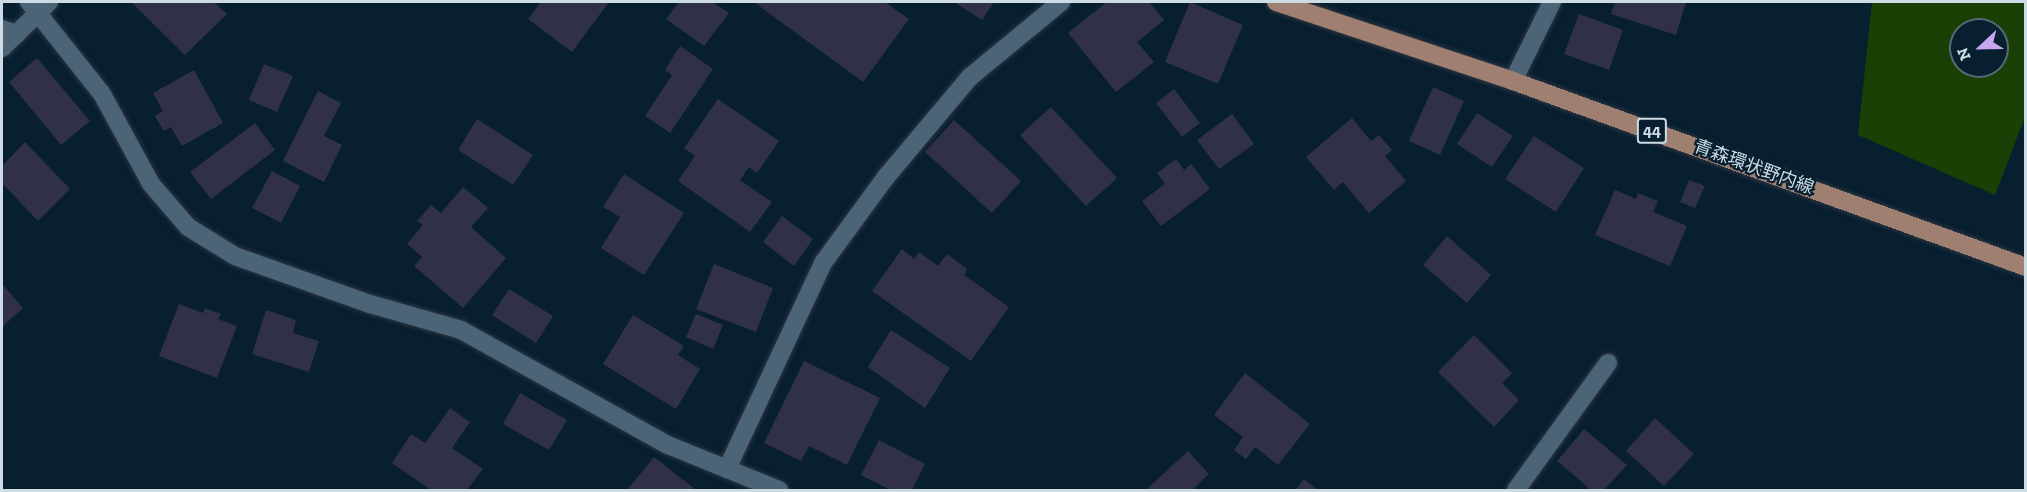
<!DOCTYPE html>
<html>
<head>
<meta charset="utf-8">
<style>
	body { margin:0 }
	#map { position:relative; width:2027px; height:492px; overflow:hidden; background:#071f2f; font-family:"Zilla Slab","Noto Sans JP",serif }
	div>[style] { position:absolute }
	[style*='--x'] { left:calc(var(--x)*1px); top:calc(var(--y)*1px); width:calc(var(--w)*1px); rotate:calc(var(--a)*1deg) }
	.green>* { inset:0; background:#1a4006 }
	.building>* { inset:0; background:#303149 }
	.roads { filter:drop-shadow(0 0 2px #2d3644) drop-shadow(0 0 2px #2d3644) }
	.lane>* { height:18px; margin:-9px; padding:0 9px; transform-origin:9px; border-radius:9px; background:#4b6477 }
	.street>* { height:18px; margin:-9px; padding:0 9px; transform-origin:9px; border-radius:9px; background:#4b6477 }
	.primary>* { height:18px; margin:-9px; padding:0 9px; transform-origin:9px; border-radius:9px; background:#9f7f6f }
	span { translate:-50% -50%; white-space:nowrap; text-align:center; line-height:1.15; -webkit-text-stroke:4.5px #071f2f; paint-order:stroke }
	.shield-label span { padding:2px 4px; background:#071f2f; border:2px solid; border-radius:4px; -webkit-text-stroke-width:0 }
	.shield-label { font-size:16px; color:#cddbe5; font-weight:700 }
	.street-label { font-size:18px; color:#cddbe5 }
	.frame { position:absolute; inset:0; border:3px solid #cddbe5; pointer-events:none }
	.north { position:absolute; left:1949px; top:18px; width:60px; height:60px; box-sizing:border-box; background:#071f2f; border:2px solid #566a78; border-radius:50%; rotate:248deg; font-size:16px; font-weight:700; line-height:24px; text-align:center; color:#cddbe5 }
	.north::after { content:''; display:block; margin:auto; width:21px; height:27px; background:#c7a6ef; clip-path:polygon(50% 0,100% 100%,50% 72%,0 100%) }
</style>
</head>
<body>
<div id="map">
	<div class="green">
		<i style="clip-path:polygon(evenodd,1872px 2px,2025px 2px,2025px 117px,1995px 195px,1858px 135px,1872px 2px,1961px 30px,1997px 30px,1997px 66px,1961px 66px,1961px 30px)"></i>
	</div>
	<div class="building">
		<i style="clip-path:polygon(131px 2px,214px 2px,227px 14px,185px 55px)"></i>
		<i style="clip-path:polygon(541px 2px,609px 2px,572px 52px,528px 19px)"></i>
		<i style="clip-path:polygon(679px 2px,712px 2px,729px 13px,704px 46px,666px 19px)"></i>
		<i style="clip-path:polygon(885px 2px,909px 19px,863px 82px,755px 3px)"></i>
		<i style="clip-path:polygon(954px 2px,994px 2px,982px 20px)"></i>
		<i style="clip-path:polygon(1107px 2px,1149px 2px,1164px 20px,1137px 42px,1154px 62px,1116px 92px,1068px 33px)"></i>
		<i style="clip-path:polygon(1190px 2px,1243px 25px,1218px 84px,1165px 62px)"></i>
		<i style="clip-path:polygon(1615px 2px,1686px 2px,1676px 35px,1611px 14px)"></i>
		<i style="clip-path:polygon(1579px 14px,1623px 30px,1609px 70px,1564px 54px)"></i>
		<i style="clip-path:polygon(680px 46px,713px 69px,670px 133px,645px 116px,672px 75px,665px 70px)"></i>
		<i style="clip-path:polygon(37px 58px,90px 121px,61px 145px,9px 82px)"></i>
		<i style="clip-path:polygon(264px 64px,293px 76px,277px 112px,249px 100px)"></i>
		<i style="clip-path:polygon(194px 70px,223px 123px,182px 146px,171px 127px,164px 131px,155px 116px,163px 111px,153px 93px)"></i>
		<i style="clip-path:polygon(1433px 87px,1464px 101px,1440px 155px,1409px 141px)"></i>
		<i style="clip-path:polygon(1174px 89px,1200px 123px,1182px 137px,1156px 103px)"></i>
		<i style="clip-path:polygon(318px 91px,341px 103px,324px 136px,342px 145px,324px 182px,283px 161px)"></i>
		<i style="clip-path:polygon(718px 99px,779px 141px,757px 173px,749px 167px,740px 180px,772px 202px,750px 232px,678px 181px,695px 156px,684px 148px)"></i>
		<i style="clip-path:polygon(1051px 107px,1117px 178px,1086px 206px,1020px 135px)"></i>
		<i style="clip-path:polygon(1477px 113px,1513px 136px,1492px 167px,1457px 144px)"></i>
		<i style="clip-path:polygon(1232px 114px,1254px 144px,1219px 169px,1197px 140px)"></i>
		<i style="clip-path:polygon(1352px 118px,1371px 141px,1379px 135px,1392px 150px,1385px 156px,1406px 181px,1369px 213px,1343px 182px,1334px 190px,1306px 157px)"></i>
		<i style="clip-path:polygon(477px 119px,533px 155px,513px 185px,458px 150px)"></i>
		<i style="clip-path:polygon(954px 120px,1021px 181px,992px 213px,925px 152px)"></i>
		<i style="clip-path:polygon(255px 123px,275px 150px,211px 199px,190px 172px)"></i>
		<i style="clip-path:polygon(1534px 136px,1584px 168px,1556px 212px,1505px 179px)"></i>
		<i style="clip-path:polygon(25px 142px,70px 189px,38px 221px,2px 183px,2px 166px)"></i>
		<i style="clip-path:polygon(1176px 159px,1184px 170px,1191px 164px,1210px 189px,1161px 226px,1142px 201px,1165px 184px,1157px 173px)"></i>
		<i style="clip-path:polygon(272px 171px,300px 186px,281px 223px,252px 208px)"></i>
		<i style="clip-path:polygon(624px 174px,684px 213px,644px 275px,601px 248px,620px 217px,603px 207px)"></i>
		<i style="clip-path:polygon(1689px 180px,1705px 186px,1695px 208px,1680px 202px)"></i>
		<i style="clip-path:polygon(463px 187px,488px 208px,471px 227px,506px 258px,463px 308px,414px 266px,422px 257px,407px 244px,423px 225px,417px 221px,431px 205px,441px 213px)"></i>
		<i style="clip-path:polygon(1615px 190px,1636px 199px,1638px 193px,1658px 201px,1653px 212px,1687px 226px,1670px 266px,1595px 235px)"></i>
		<i style="clip-path:polygon(782px 216px,813px 239px,794px 266px,763px 242px)"></i>
		<i style="clip-path:polygon(1447px 236px,1491px 275px,1467px 303px,1423px 265px)"></i>
		<i style="clip-path:polygon(902px 249px,914px 259px,919px 252px,938px 266px,947px 254px,967px 269px,964px 275px,1009px 307px,971px 361px,872px 291px)"></i>
		<i style="clip-path:polygon(714px 264px,773px 288px,756px 332px,696px 309px)"></i>
		<i style="clip-path:polygon(2px 284px,23px 308px,2px 327px)"></i>
		<i style="clip-path:polygon(509px 289px,553px 316px,536px 343px,492px 315px)"></i>
		<i style="clip-path:polygon(179px 304px,203px 313px,205px 308px,221px 314px,218px 319px,237px 326px,217px 378px,159px 356px)"></i>
		<i style="clip-path:polygon(266px 310px,296px 320px,293px 333px,319px 341px,309px 372px,252px 354px)"></i>
		<i style="clip-path:polygon(696px 314px,723px 325px,713px 349px,686px 337px)"></i>
		<i style="clip-path:polygon(633px 315px,684px 346px,678px 355px,700px 369px,676px 409px,603px 364px)"></i>
		<i style="clip-path:polygon(891px 330px,950px 368px,925px 408px,868px 367px)"></i>
		<i style="clip-path:polygon(1474px 335px,1512px 373px,1502px 383px,1519px 400px,1494px 427px,1438px 372px)"></i>
		<i style="clip-path:polygon(804px 361px,880px 398px,847px 465px,809px 446px,801px 461px,764px 443px)"></i>
		<i style="clip-path:polygon(1245px 373px,1310px 424px,1278px 465px,1255px 447px,1246px 459px,1234px 450px,1243px 437px,1214px 415px)"></i>
		<i style="clip-path:polygon(520px 393px,567px 420px,549px 450px,503px 424px)"></i>
		<i style="clip-path:polygon(450px 408px,470px 422px,452px 448px,483px 469px,467px 490px,431px 490px,392px 463px,411px 434px,425px 443px)"></i>
		<i style="clip-path:polygon(1655px 418px,1694px 454px,1664px 486px,1626px 451px)"></i>
		<i style="clip-path:polygon(1584px 429px,1627px 465px,1604px 490px,1591px 490px,1557px 461px)"></i>
		<i style="clip-path:polygon(879px 440px,925px 464px,912px 490px,891px 490px,861px 475px)"></i>
		<i style="clip-path:polygon(1188px 451px,1209px 474px,1192px 490px,1146px 490px)"></i>
		<i style="clip-path:polygon(654px 457px,696px 490px,627px 490px)"></i>
		<i style="clip-path:polygon(1304px 479px,1318px 490px,1295px 490px)"></i>
	</div>
	<div class="roads">
		<div class="lane">
			<i style="--x:2;--y:29;--w:16;--a:18"></i>
			<i style="--x:1516;--y:490;--w:157;--a:-54.1"></i>
		</div>
		<div class="street">
			<i style="--x:29;--y:2;--w:117;--a:51.6"></i>
			<i style="--x:102;--y:94;--w:102;--a:61.4"></i>
			<i style="--x:151;--y:184;--w:57;--a:49.3"></i>
			<i style="--x:188;--y:227;--w:55;--a:31.7"></i>
			<i style="--x:235;--y:256;--w:143;--a:19.6"></i>
			<i style="--x:370;--y:304;--w:95;--a:15.9"></i>
			<i style="--x:461;--y:330;--w:237;--a:29.1"></i>
			<i style="--x:668;--y:445;--w:120;--a:22.1"></i>
			<i style="--x:2;--y:48;--w:66;--a:-44.4"></i>
			<i style="--x:1513;--y:81;--w:88;--a:-63.7"></i>
			<i style="--x:727;--y:469;--w:227;--a:-65"></i>
			<i style="--x:823;--y:263;--w:107;--a:-53.8"></i>
			<i style="--x:886;--y:177;--w:131;--a:-50"></i>
			<i style="--x:970;--y:77;--w:118;--a:-39.5"></i>
		</div>
		<div class="primary">
			<i style="--x:1276;--y:2;--w:250;--a:18.4"></i>
			<i style="--x:1513;--y:81;--w:546;--a:19.93"></i>
		</div>
	</div>
	<div class="shield-label">
		<span style="left:1652px;top:131px">44</span>
	</div>
	<div class="street-label">
		<span style="left:1754px;top:167px;rotate:20deg">青森環状野内線</span>
	</div>
	<div class="frame"></div>
	<div class="north">N</div>
</div>
</body>
</html>
